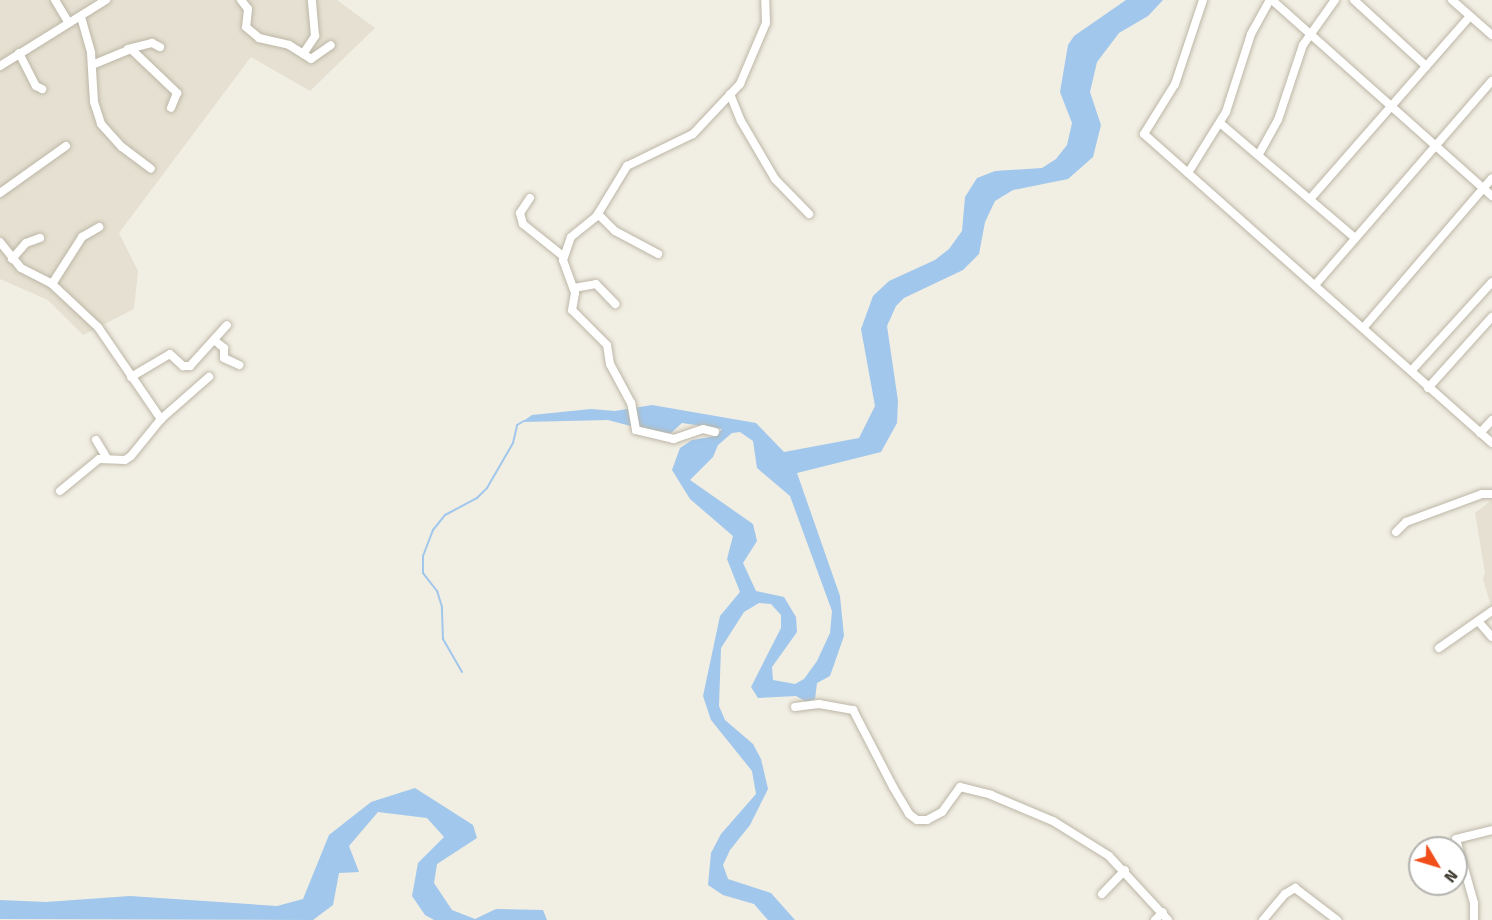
<!DOCTYPE html>
<html>
<head>
<meta charset="utf-8">
<style>
	body { margin:0 }
	#map { position:relative; width:1492px; height:920px; overflow:hidden; background:#f1eee3; font-family:"Fira Sans",sans-serif }
	div>[style] { position:absolute }
	[style*='--x'] { left:calc(var(--x)*1px); top:calc(var(--y)*1px); width:calc(var(--w)*1px); rotate:calc(var(--a)*1deg) }
	.residential>* { inset:0; background:#e5e0d1 }
	.water>* { inset:0; background:#a1c7ec }
	.stream>* { height:2px; margin:-1px; padding:0 1px; transform-origin:1px; border-radius:1px; background:#a1c7ec }
	.roads { filter:drop-shadow(0 0 2px #bcb6a6) drop-shadow(0 0 2px #bcb6a6) }
	.minor>* { height:8px; margin:-4px; padding:0 4px; transform-origin:4px; border-radius:4px; background:#fff }
	span { translate:-50% -50%; white-space:nowrap; text-align:center; line-height:1.15; -webkit-text-stroke:4.5px #fff; paint-order:stroke }
	.north { position:absolute; left:1408px; top:836px; width:60px; height:60px; box-sizing:border-box; background:#fff; border:2px solid #b3b2ae; border-radius:50%; rotate:128deg; font-size:16px; font-weight:700; line-height:24px; text-align:center; color:#423e34 }
	.north::after { content:''; display:block; margin:auto; width:21px; height:27px; background:#f14e1a; clip-path:polygon(50% 0,100% 100%,50% 72%,0 100%) }
</style>
</head>
<body>
<div id="map">
	<div class="residential">
		<i style="clip-path:polygon(0 0,337px 0,375px 28px,310px 91px,251px 57px,119px 233px,138px 271px,134px 309px,83px 335px,48px 300px,0 279px)"></i>
		<i style="clip-path:polygon(1492px 500px,1492px 610px,1483px 579px,1485px 573px,1475px 513px)"></i>
	</div>
	<div class="water">
		<i style="clip-path:polygon(evenodd,1126px 0,1163px 0,1148px 16px,1119px 33px,1097px 62px,1090px 92px,1101px 125px,1093px 157px,1068px 179px,1013px 190px,995px 201px,985px 222px,979px 254px,963px 270px,904px 298px,896px 306px,887px 326px,898px 401px,897px 423px,881px 452px,797px 473px,840px 596px,844px 636px,830px 676px,817px 683px,815px 699px,807px 702px,796px 696px,758px 698px,751px 687px,781px 628px,781px 615px,771px 604px,759px 603px,744px 612px,721px 648px,719px 706px,725px 720px,753px 744px,761px 759px,768px 789px,750px 825px,730px 850px,723px 865px,728px 879px,771px 893px,795px 920px,768px 920px,754px 904px,723px 895px,708px 885px,711px 853px,721px 834px,756px 794px,752px 771px,711px 720px,703px 696px,720px 616px,740px 592px,727px 559px,733px 536px,690px 499px,672px 470px,680px 448px,692px 440px,716px 436px,722px 429px,682px 423px,671px 433px,657px 433px,608px 420px,522px 422px,532px 415px,591px 409px,615px 411px,652px 405px,756px 423px,784px 452px,859px 438px,875px 406px,861px 329px,873px 296px,889px 281px,935px 260px,949px 249px,962px 231px,965px 197px,977px 178px,995px 171px,1042px 168px,1056px 159px,1067px 145px,1072px 123px,1060px 92px,1068px 45px,1074px 36px,1126px 0,740px 432px,753px 441px,757px 468px,790px 496px,832px 611px,830px 633px,817px 661px,804px 679px,795px 684px,773px 680px,772px 667px,797px 632px,796px 617px,784px 597px,756px 591px,743px 563px,757px 541px,753px 524px,690px 480px,713px 457px,718px 445px,732px 433px,740px 432px)"></i>
		<i style="clip-path:polygon(415px 788px,473px 825px,477px 838px,437px 864px,434px 883px,452px 910px,475px 919px,496px 909px,543px 910px,547px 920px,434px 920px,425px 915px,412px 896px,418px 863px,444px 837px,427px 818px,378px 812px,349px 846px,359px 872px,339px 873px,333px 905px,313px 920px,0 919px,0 900px,46px 902px,130px 896px,277px 906px,303px 899px,329px 835px,371px 802px)"></i>
	</div>
	<div class="stream">
		<i style="--x:462;--y:672;--w:38;--a:-120"></i>
		<i style="--x:443;--y:639;--w:32;--a:-92"></i>
		<i style="--x:442;--y:607;--w:17;--a:-107"></i>
		<i style="--x:437;--y:591;--w:23;--a:-128"></i>
		<i style="--x:423;--y:573;--w:17;--a:-90"></i>
		<i style="--x:423;--y:556;--w:28;--a:-69"></i>
		<i style="--x:433;--y:530;--w:19;--a:-51"></i>
		<i style="--x:445;--y:515;--w:36;--a:-28"></i>
		<i style="--x:477;--y:498;--w:14;--a:-45"></i>
		<i style="--x:487;--y:488;--w:52;--a:-60"></i>
		<i style="--x:513;--y:443;--w:18;--a:-77"></i>
		<i style="--x:517;--y:425;--w:8;--a:-30"></i>
	</div>
	<div class="roads">
		<div class="minor">
			<i style="--x:55;--y:0;--w:27;--a:59"></i>
			<i style="--x:241;--y:0;--w:11;--a:52"></i>
			<i style="--x:248;--y:9;--w:18;--a:96"></i>
			<i style="--x:246;--y:27;--w:17;--a:40"></i>
			<i style="--x:259;--y:38;--w:31;--a:13"></i>
			<i style="--x:289;--y:45;--w:26;--a:32"></i>
			<i style="--x:311;--y:59;--w:24;--a:-35"></i>
			<i style="--x:1203;--y:0;--w:89;--a:108.4"></i>
			<i style="--x:1175;--y:84;--w:59;--a:121.8"></i>
			<i style="--x:1144;--y:134;--w:465;--a:41.6"></i>
			<i style="--x:1272;--y:0;--w:295;--a:41.7"></i>
			<i style="--x:1354;--y:0;--w:98;--a:42.5"></i>
			<i style="--x:1452;--y:0;--w:53;--a:41.2"></i>
			<i style="--x:81;--y:17;--w:37;--a:74"></i>
			<i style="--x:91;--y:53;--w:49;--a:86.5"></i>
			<i style="--x:94;--y:102;--w:23;--a:72"></i>
			<i style="--x:101;--y:124;--w:31;--a:48"></i>
			<i style="--x:122;--y:147;--w:36;--a:37"></i>
			<i style="--x:128;--y:49;--w:25;--a:-14"></i>
			<i style="--x:152;--y:43;--w:9;--a:27"></i>
			<i style="--x:19;--y:53;--w:37;--a:63"></i>
			<i style="--x:36;--y:86;--w:7;--a:27"></i>
			<i style="--x:303;--y:54;--w:22;--a:-56"></i>
			<i style="--x:315;--y:36;--w:36;--a:-95"></i>
			<i style="--x:92;--y:65;--w:42;--a:-22.3"></i>
			<i style="--x:131;--y:49;--w:64;--a:43.7"></i>
			<i style="--x:177;--y:93;--w:16;--a:112"></i>
			<i style="--x:0;--y:66;--w:125;--a:-31.9"></i>
			<i style="--x:730;--y:94;--w:29;--a:68"></i>
			<i style="--x:741;--y:121;--w:67;--a:59.6"></i>
			<i style="--x:775;--y:179;--w:49;--a:45.8"></i>
			<i style="--x:1220;--y:123;--w:177;--a:40.4"></i>
			<i style="--x:1259;--y:154;--w:39;--a:-61"></i>
			<i style="--x:1278;--y:120;--w:79;--a:-71.6"></i>
			<i style="--x:1303;--y:45;--w:55;--a:-54.6"></i>
			<i style="--x:1188;--y:173;--w:72;--a:-58.1"></i>
			<i style="--x:1226;--y:112;--w:82;--a:-72.2"></i>
			<i style="--x:1251;--y:34;--w:39;--a:-61"></i>
			<i style="--x:0;--y:193;--w:81;--a:-35.5"></i>
			<i style="--x:530;--y:198;--w:18;--a:124"></i>
			<i style="--x:520;--y:213;--w:11;--a:75"></i>
			<i style="--x:523;--y:224;--w:51;--a:38.7"></i>
			<i style="--x:1310;--y:199;--w:243;--a:-48.8"></i>
			<i style="--x:598;--y:214;--w:24;--a:45"></i>
			<i style="--x:615;--y:231;--w:49;--a:28.1"></i>
			<i style="--x:0;--y:242;--w:33;--a:51"></i>
			<i style="--x:21;--y:268;--w:35;--a:27"></i>
			<i style="--x:52;--y:284;--w:63;--a:43.1"></i>
			<i style="--x:98;--y:327;--w:112;--a:55.6"></i>
			<i style="--x:12;--y:259;--w:21;--a:-49"></i>
			<i style="--x:26;--y:243;--w:15;--a:-20"></i>
			<i style="--x:52;--y:284;--w:56;--a:-57.4"></i>
			<i style="--x:82;--y:237;--w:20;--a:-30"></i>
			<i style="--x:1315;--y:285;--w:270;--a:-49.1"></i>
			<i style="--x:574;--y:288;--w:22;--a:-10"></i>
			<i style="--x:596;--y:284;--w:28;--a:46"></i>
			<i style="--x:1364;--y:327;--w:196;--a:-49.3"></i>
			<i style="--x:214;--y:340;--w:13;--a:39"></i>
			<i style="--x:224;--y:348;--w:10;--a:90"></i>
			<i style="--x:224;--y:358;--w:17;--a:25"></i>
			<i style="--x:1412;--y:370;--w:119;--a:-47.7"></i>
			<i style="--x:131;--y:377;--w:45;--a:-30.5"></i>
			<i style="--x:170;--y:354;--w:18;--a:43"></i>
			<i style="--x:183;--y:366;--w:7;--a:0"></i>
			<i style="--x:190;--y:366;--w:55;--a:-47.9"></i>
			<i style="--x:1428;--y:388;--w:96;--a:-48"></i>
			<i style="--x:715;--y:432;--w:12;--a:-166"></i>
			<i style="--x:703;--y:429;--w:31;--a:161"></i>
			<i style="--x:674;--y:439;--w:39;--a:-167"></i>
			<i style="--x:636;--y:430;--w:27;--a:-100"></i>
			<i style="--x:631;--y:403;--w:44;--a:-118.3"></i>
			<i style="--x:610;--y:364;--w:19;--a:-99"></i>
			<i style="--x:607;--y:345;--w:49;--a:-135"></i>
			<i style="--x:572;--y:310;--w:17;--a:-80"></i>
			<i style="--x:575;--y:293;--w:35;--a:-110"></i>
			<i style="--x:563;--y:260;--w:24;--a:-71"></i>
			<i style="--x:571;--y:237;--w:32;--a:-39"></i>
			<i style="--x:596;--y:217;--w:60;--a:-58.7"></i>
			<i style="--x:627;--y:166;--w:73;--a:-25.9"></i>
			<i style="--x:693;--y:134;--w:69;--a:-46.8"></i>
			<i style="--x:740;--y:84;--w:66;--a:-66.9"></i>
			<i style="--x:766;--y:23;--w:23;--a:-92"></i>
			<i style="--x:1480;--y:433;--w:18;--a:-47"></i>
			<i style="--x:96;--y:440;--w:21;--a:59"></i>
			<i style="--x:60;--y:491;--w:50;--a:-39.4"></i>
			<i style="--x:99;--y:459;--w:26;--a:2"></i>
			<i style="--x:125;--y:460;--w:7;--a:-34"></i>
			<i style="--x:131;--y:456;--w:48;--a:-51"></i>
			<i style="--x:161;--y:419;--w:64;--a:-41.2"></i>
			<i style="--x:1396;--y:532;--w:14;--a:-45"></i>
			<i style="--x:1406;--y:522;--w:81;--a:-20.2"></i>
			<i style="--x:1482;--y:494;--w:10;--a:0"></i>
			<i style="--x:1478;--y:621;--w:21;--a:49"></i>
			<i style="--x:1439;--y:648;--w:65;--a:-34.9"></i>
			<i style="--x:795;--y:707;--w:24;--a:-7"></i>
			<i style="--x:819;--y:704;--w:35;--a:10"></i>
			<i style="--x:853;--y:710;--w:87;--a:62.5"></i>
			<i style="--x:893;--y:787;--w:31;--a:59"></i>
			<i style="--x:909;--y:814;--w:10;--a:37"></i>
			<i style="--x:917;--y:820;--w:10;--a:0"></i>
			<i style="--x:927;--y:820;--w:17;--a:-28"></i>
			<i style="--x:942;--y:812;--w:31;--a:-54"></i>
			<i style="--x:960;--y:787;--w:32;--a:14"></i>
			<i style="--x:991;--y:795;--w:67;--a:22.8"></i>
			<i style="--x:1053;--y:821;--w:66;--a:32"></i>
			<i style="--x:1109;--y:856;--w:87;--a:47.3"></i>
			<i style="--x:1102;--y:894;--w:33;--a:-46"></i>
			<i style="--x:1155;--y:920;--w:11;--a:-45"></i>
			<i style="--x:1263;--y:920;--w:34;--a:-50"></i>
			<i style="--x:1285;--y:894;--w:12;--a:-31"></i>
			<i style="--x:1295;--y:888;--w:53;--a:37.3"></i>
			<i style="--x:1474;--y:920;--w:17;--a:-90"></i>
			<i style="--x:1474;--y:903;--w:66;--a:-105.7"></i>
			<i style="--x:1456;--y:839;--w:37;--a:-14"></i>
		</div>
	</div>
	<div class="north">N</div>
</div>
</body>
</html>
